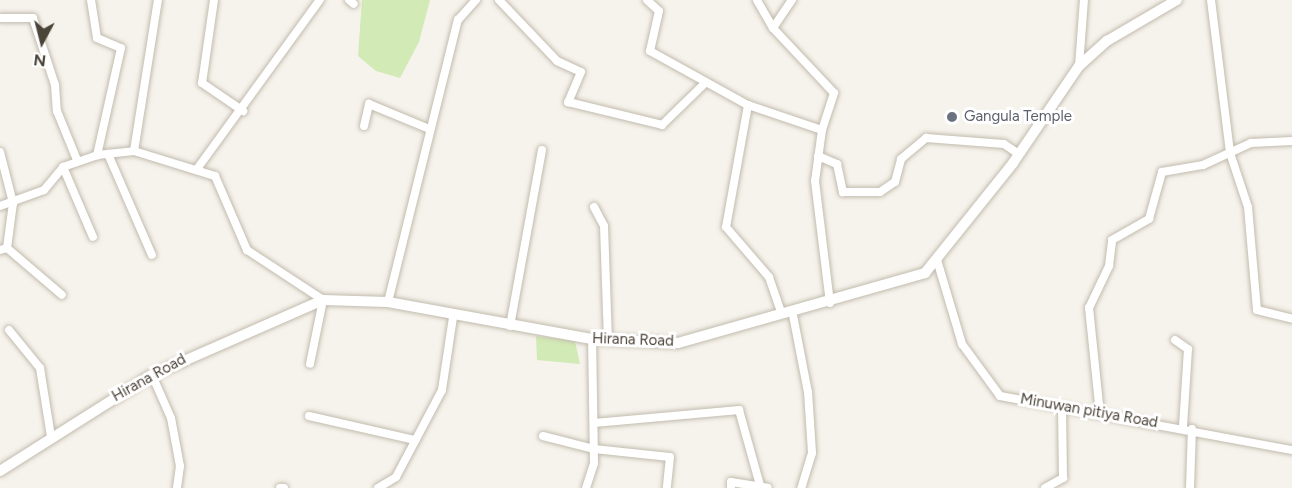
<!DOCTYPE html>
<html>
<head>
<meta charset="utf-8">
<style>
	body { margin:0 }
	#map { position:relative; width:1292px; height:488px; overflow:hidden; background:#f6f3ec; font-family:Figtree,sans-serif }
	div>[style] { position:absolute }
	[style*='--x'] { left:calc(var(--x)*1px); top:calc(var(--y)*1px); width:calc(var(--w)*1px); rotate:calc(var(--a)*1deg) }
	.green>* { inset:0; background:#d2eab5 }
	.roads { filter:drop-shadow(0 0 2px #c2bbae) drop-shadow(0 0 2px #c2bbae) }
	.minor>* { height:8px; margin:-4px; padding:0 4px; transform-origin:4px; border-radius:4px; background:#fff }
	.tertiary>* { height:10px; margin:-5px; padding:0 5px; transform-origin:5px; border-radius:5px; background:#fff }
	.dots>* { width:16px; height:16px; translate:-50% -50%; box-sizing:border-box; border:3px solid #fff; border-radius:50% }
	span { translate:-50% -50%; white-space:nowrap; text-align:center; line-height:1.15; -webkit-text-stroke:6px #fff; paint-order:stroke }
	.worship-label { font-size:15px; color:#5b616d }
	.left { translate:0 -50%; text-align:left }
	.street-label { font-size:15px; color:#4b4439 }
	.north { position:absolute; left:12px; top:12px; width:60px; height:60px; -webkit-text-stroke:4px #fff; paint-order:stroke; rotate:187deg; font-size:16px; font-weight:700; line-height:24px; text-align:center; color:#4b4439 }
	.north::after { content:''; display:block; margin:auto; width:21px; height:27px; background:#4b4439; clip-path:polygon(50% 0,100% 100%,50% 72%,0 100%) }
</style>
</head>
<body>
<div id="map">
	<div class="green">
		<i style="clip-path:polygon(362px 0,430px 0,419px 42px,400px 78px,376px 71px,358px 56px)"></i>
		<i style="clip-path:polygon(536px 336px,575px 341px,580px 364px,537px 360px)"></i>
	</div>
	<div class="roads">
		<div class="minor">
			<i style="--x:91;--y:0;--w:38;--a:81"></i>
			<i style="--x:97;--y:38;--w:26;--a:23"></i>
			<i style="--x:121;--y:48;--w:110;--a:102.6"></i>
			<i style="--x:214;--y:0;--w:84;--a:98.2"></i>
			<i style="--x:202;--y:83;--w:50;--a:34.3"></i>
			<i style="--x:349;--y:0;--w:6;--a:39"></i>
			<i style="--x:499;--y:0;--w:84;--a:46.4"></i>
			<i style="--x:557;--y:61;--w:26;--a:25"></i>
			<i style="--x:581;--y:72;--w:33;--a:113"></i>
			<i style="--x:568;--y:102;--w:97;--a:13.7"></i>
			<i style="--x:662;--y:125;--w:60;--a:-44.3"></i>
			<i style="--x:647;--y:0;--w:16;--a:43"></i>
			<i style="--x:659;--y:11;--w:41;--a:102.7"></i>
			<i style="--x:650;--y:51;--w:112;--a:28.9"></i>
			<i style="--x:748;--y:105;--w:124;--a:100.2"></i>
			<i style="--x:726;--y:227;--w:66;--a:49.3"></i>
			<i style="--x:769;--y:277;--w:37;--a:71"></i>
			<i style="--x:1211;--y:0;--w:154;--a:82.9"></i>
			<i style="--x:1230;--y:153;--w:57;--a:71.6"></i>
			<i style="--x:1248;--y:207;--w:103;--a:85"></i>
			<i style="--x:1257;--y:310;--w:36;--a:14"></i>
			<i style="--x:1;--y:18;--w:32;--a:0"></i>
			<i style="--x:33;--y:18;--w:71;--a:71.8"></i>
			<i style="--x:55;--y:85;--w:26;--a:86"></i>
			<i style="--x:57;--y:111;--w:53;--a:67.8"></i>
			<i style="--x:773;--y:28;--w:34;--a:-56"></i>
			<i style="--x:1079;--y:66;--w:66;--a:-85.7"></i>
			<i style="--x:748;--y:105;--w:78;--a:18.7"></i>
			<i style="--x:822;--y:130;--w:39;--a:-72"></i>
			<i style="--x:834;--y:93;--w:89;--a:-133.2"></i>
			<i style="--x:773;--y:28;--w:32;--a:-120"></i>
			<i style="--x:364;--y:126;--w:23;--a:-77"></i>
			<i style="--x:369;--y:104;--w:63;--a:22.5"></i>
			<i style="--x:822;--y:130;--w:51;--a:97.8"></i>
			<i style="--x:815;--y:181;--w:123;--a:83"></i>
			<i style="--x:134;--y:151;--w:153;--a:-81"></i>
			<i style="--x:0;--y:152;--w:53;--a:75.7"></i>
			<i style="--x:13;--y:203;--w:45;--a:97.6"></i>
			<i style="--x:108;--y:154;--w:110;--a:66.5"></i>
			<i style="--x:818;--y:156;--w:21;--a:23"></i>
			<i style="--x:837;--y:164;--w:29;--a:78"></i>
			<i style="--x:843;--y:192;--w:37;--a:0"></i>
			<i style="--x:880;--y:192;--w:18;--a:-34"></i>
			<i style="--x:895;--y:182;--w:24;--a:-75"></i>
			<i style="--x:901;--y:159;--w:33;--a:-40"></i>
			<i style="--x:926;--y:138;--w:78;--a:4.4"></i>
			<i style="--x:1004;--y:144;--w:18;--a:34"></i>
			<i style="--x:63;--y:167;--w:76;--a:66.8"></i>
			<i style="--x:197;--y:169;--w:209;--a:-54"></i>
			<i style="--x:0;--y:206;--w:47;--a:-20"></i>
			<i style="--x:44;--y:190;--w:30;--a:-50"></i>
			<i style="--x:63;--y:167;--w:36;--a:-19"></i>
			<i style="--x:97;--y:155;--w:37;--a:-6"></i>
			<i style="--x:134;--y:151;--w:85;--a:17.2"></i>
			<i style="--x:215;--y:176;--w:81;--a:66.6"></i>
			<i style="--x:247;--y:250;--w:91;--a:33.3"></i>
			<i style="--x:323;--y:300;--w:65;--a:101.5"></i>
			<i style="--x:594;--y:207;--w:21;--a:62"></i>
			<i style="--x:604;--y:226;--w:114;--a:88"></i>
			<i style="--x:0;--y:250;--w:7;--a:-16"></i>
			<i style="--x:7;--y:248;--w:72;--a:40.5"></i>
			<i style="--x:937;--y:260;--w:88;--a:73.4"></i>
			<i style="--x:962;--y:344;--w:64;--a:53.8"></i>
			<i style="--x:1000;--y:396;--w:297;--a:10.5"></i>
			<i style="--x:388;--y:302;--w:291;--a:-76.1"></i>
			<i style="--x:458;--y:20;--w:27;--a:-48"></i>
			<i style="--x:792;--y:310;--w:84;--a:79"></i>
			<i style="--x:808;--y:392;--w:61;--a:86.2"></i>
			<i style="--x:812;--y:453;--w:37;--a:107"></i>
			<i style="--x:510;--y:326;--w:179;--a:-79.7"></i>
			<i style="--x:9;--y:330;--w:49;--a:50.8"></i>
			<i style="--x:40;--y:368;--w:70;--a:80.9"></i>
			<i style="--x:1175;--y:340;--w:16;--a:35"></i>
			<i style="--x:1188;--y:349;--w:78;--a:93.7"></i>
			<i style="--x:152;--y:375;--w:47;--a:66.2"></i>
			<i style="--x:171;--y:418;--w:49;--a:79.4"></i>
			<i style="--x:180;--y:466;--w:22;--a:98"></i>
			<i style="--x:1100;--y:414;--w:107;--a:-95.9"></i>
			<i style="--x:1089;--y:308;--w:47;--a:-64.5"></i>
			<i style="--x:1109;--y:266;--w:26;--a:-83"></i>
			<i style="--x:1112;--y:240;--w:43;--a:-29.6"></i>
			<i style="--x:1149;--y:219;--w:49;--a:-74.5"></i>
			<i style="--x:1162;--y:172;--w:42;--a:-9.7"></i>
			<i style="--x:1203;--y:165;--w:53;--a:-24.6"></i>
			<i style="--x:1251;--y:143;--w:41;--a:-2.8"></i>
			<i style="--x:309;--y:416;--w:109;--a:12.8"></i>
			<i style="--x:594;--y:423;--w:146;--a:-5.1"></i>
			<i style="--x:739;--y:410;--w:78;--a:74.4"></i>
			<i style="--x:543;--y:436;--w:53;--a:14.3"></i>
			<i style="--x:594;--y:449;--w:76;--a:6"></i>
			<i style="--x:670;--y:457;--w:31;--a:96"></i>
			<i style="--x:280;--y:488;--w:4;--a:0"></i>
			<i style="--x:378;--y:488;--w:21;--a:-31"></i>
			<i style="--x:396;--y:477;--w:98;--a:-62.1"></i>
			<i style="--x:442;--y:390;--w:74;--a:-81.4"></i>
			<i style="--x:586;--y:488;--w:26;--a:-72"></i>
			<i style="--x:594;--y:463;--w:124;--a:-90.9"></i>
			<i style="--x:731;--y:488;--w:6;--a:-90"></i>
			<i style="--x:731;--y:482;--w:37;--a:9"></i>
			<i style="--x:1045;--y:488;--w:21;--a:-29"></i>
			<i style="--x:1063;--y:478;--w:69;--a:-90.8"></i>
			<i style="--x:1190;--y:488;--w:59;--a:-88.1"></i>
		</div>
		<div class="tertiary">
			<i style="--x:0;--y:471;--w:180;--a:-32.3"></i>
			<i style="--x:152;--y:375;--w:187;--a:-23.7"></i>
			<i style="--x:323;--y:300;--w:65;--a:1.8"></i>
			<i style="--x:388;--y:302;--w:207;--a:10.3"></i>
			<i style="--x:592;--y:339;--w:86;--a:2.7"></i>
			<i style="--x:678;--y:343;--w:257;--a:-15.8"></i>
			<i style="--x:925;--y:273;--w:141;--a:-51.3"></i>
			<i style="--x:1013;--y:163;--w:117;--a:-55.8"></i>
			<i style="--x:1079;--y:66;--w:38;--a:-42"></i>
			<i style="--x:1107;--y:41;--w:81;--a:-30.4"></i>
		</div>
	</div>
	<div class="dots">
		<i style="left:952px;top:117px;background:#6b7280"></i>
	</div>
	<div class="worship-label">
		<span class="left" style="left:964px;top:117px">Gangula Temple</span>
	</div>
	<div class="street-label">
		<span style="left:633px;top:340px;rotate:2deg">Hirana Road</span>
		<span style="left:149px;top:378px;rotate:-29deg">Hirana Road</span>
		<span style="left:1089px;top:411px;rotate:10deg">Minuwan pitiya Road</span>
	</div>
	<div class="north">N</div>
</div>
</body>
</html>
